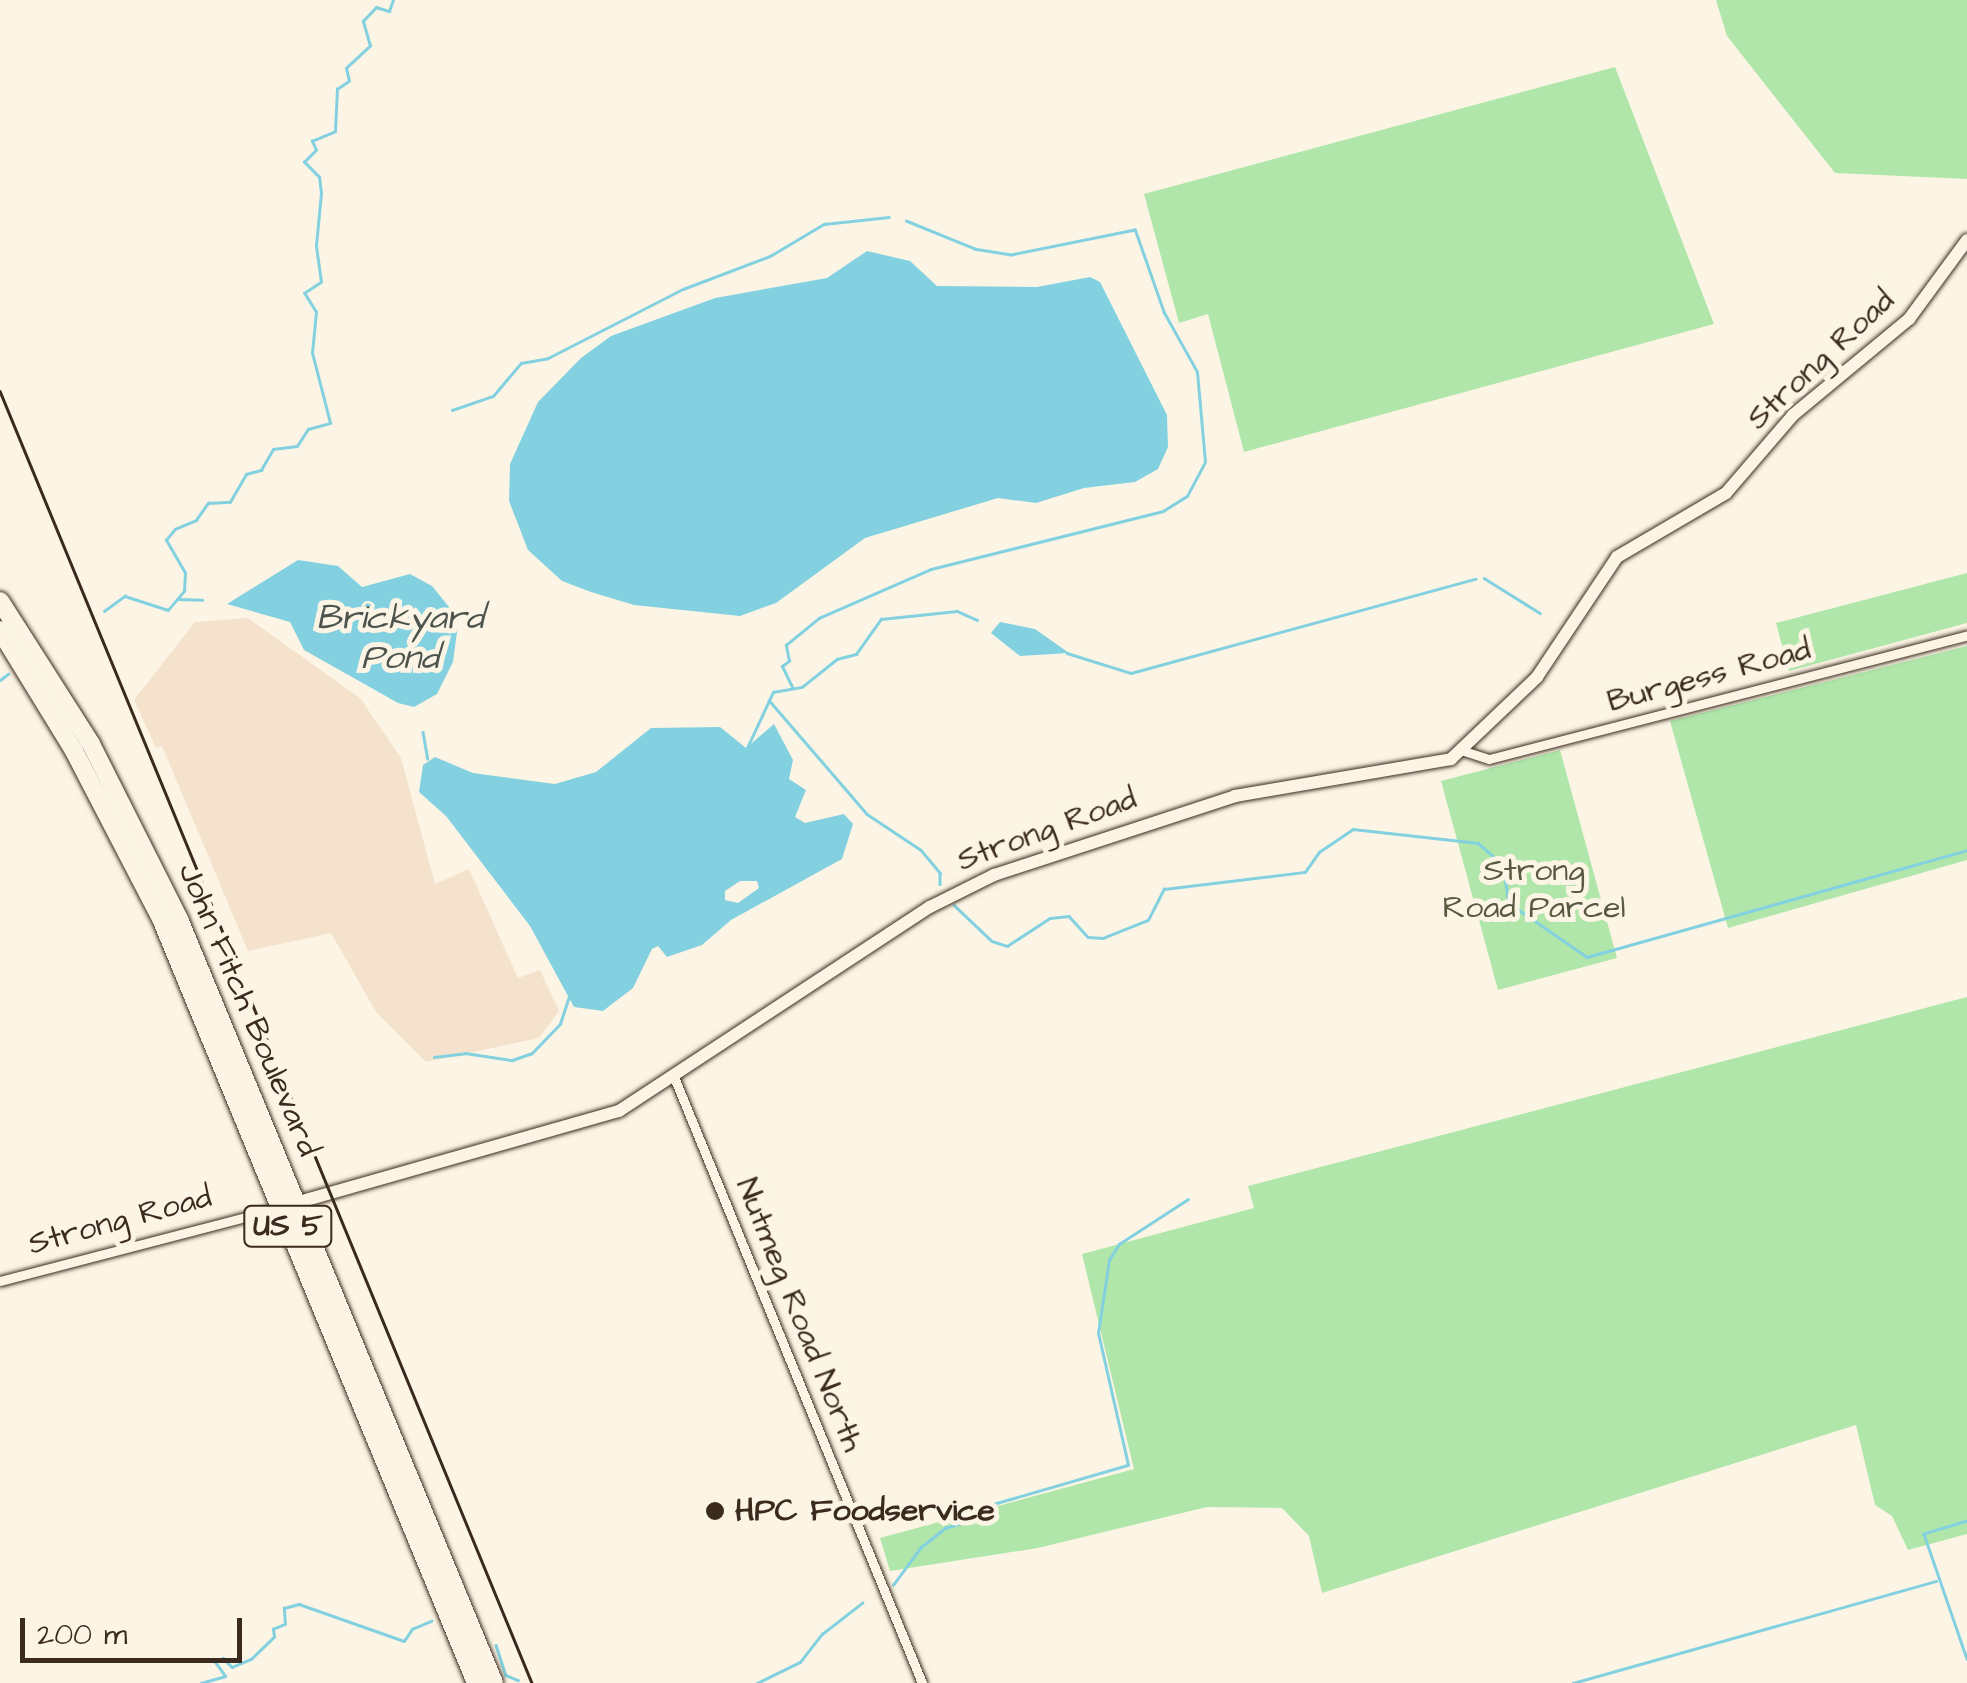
<!DOCTYPE html>
<html>
<head>
<meta charset="utf-8">
<style>
	body { margin:0 }
	#map { position:relative; width:1967px; height:1683px; overflow:hidden; background:#fcf5e5; font-family:"Architects Daughter",sans-serif }
	div>[style] { position:absolute }
	[style*='--x'] { left:calc(var(--x)*1px); top:calc(var(--y)*1px); width:calc(var(--w)*1px); rotate:calc(var(--a)*1deg) }
	.built>* { inset:0; background:#f4e2cc }
	.green>* { inset:0; background:#b0e6a9 }
	.water>* { inset:0; background:#83d1e0 }
	.stream>* { height:2.5px; margin:-1.25px; padding:0 1.25px; transform-origin:1.25px; border-radius:1.25px; background:#83d1e0 }
	.roads { filter:drop-shadow(0 0 2px #3b2a1e) drop-shadow(0 0 2px #3b2a1e) }
	.street>* { height:9px; margin:-4.5px; padding:0 4.5px; transform-origin:4.5px; border-radius:4.5px; background:#fcf5e5 }
	.secondary>* { height:12px; margin:-6px; padding:0 6px; transform-origin:6px; border-radius:6px; background:#fcf5e5 }
	.highway>* { height:18px; margin:-9px; padding:0 9px; transform-origin:9px; border-radius:9px; background:#fcf5e5 }
	.rail>* { height:2.5px; margin:-1.25px; padding:0 1.25px; transform-origin:1.25px; border-radius:1.25px; background:#3b2a1e }
	.dots>* { width:28px; height:28px; translate:-50% -50%; box-sizing:border-box; border:5px solid #fcf5e5; border-radius:50% }
	span { translate:-50% -50%; white-space:nowrap; text-align:center; line-height:1.15; -webkit-text-stroke:10px #fcf5e5; paint-order:stroke }
	.shield-label span { padding:2px 8px; background:#fcf5e5; border:2px solid; border-radius:8px; -webkit-text-stroke-width:0 }
	.shield-label { font-size:30px; color:#3b2a1e; font-weight:700 }
	.street-label { font-size:32px; color:#3b2a1e }
	.park-label { font-size:32px; color:#585941 }
	.poi-label { font-size:32px; color:#3b2a1e; font-weight:700 }
	.left { translate:0 -50%; text-align:left }
	.water-label { font-size:35px; color:#4d544e; font-style:italic }
	.scale { position:absolute; left:20px; top:1618px; width:222px; height:45px; box-sizing:border-box; border:5px solid #3b2a1e; border-top:0; padding-left:12px; font-size:30px; line-height:35px; white-space:nowrap; color:#3b2a1e; -webkit-text-stroke:8px #fcf5e5; paint-order:stroke }
</style>
</head>
<body>
<div id="map">
	<div class="built">
		<i style="clip-path:polygon(248px 618px,360px 698px,401px 758px,435px 884px,469px 869px,518px 978px,540px 970px,559px 1011px,539px 1038px,426px 1062px,376px 1012px,331px 933px,248px 951px,162px 746px,156px 748px,134px 700px,195px 622px)"></i>
	</div>
	<div class="green">
		<i style="clip-path:polygon(1716px 0,1967px 0,1967px 179px,1835px 173px,1727px 36px)"></i>
		<i style="clip-path:polygon(1615px 67px,1714px 324px,1244px 452px,1208px 314px,1179px 323px,1144px 194px)"></i>
		<i style="clip-path:polygon(1967px 573px,1967px 623px,1789px 671px,1776px 623px)"></i>
		<i style="clip-path:polygon(1967px 646px,1967px 860px,1728px 928px,1670px 721px)"></i>
		<i style="clip-path:polygon(1560px 750px,1617px 958px,1498px 990px,1441px 781px)"></i>
		<i style="clip-path:polygon(1967px 997px,1967px 1534px,1908px 1550px,1892px 1516px,1875px 1505px,1856px 1425px,1322px 1593px,1309px 1536px,1282px 1508px,1207px 1507px,1038px 1548px,890px 1571px,880px 1538px,1134px 1469px,1082px 1254px,1254px 1208px,1248px 1186px)"></i>
	</div>
	<div class="water">
		<i style="clip-path:polygon(867px 251px,910px 261px,937px 286px,1037px 287px,1090px 277px,1100px 282px,1167px 415px,1168px 447px,1158px 469px,1135px 482px,1084px 488px,1036px 503px,998px 498px,865px 538px,776px 603px,740px 616px,634px 605px,591px 592px,562px 581px,528px 550px,509px 501px,510px 464px,538px 402px,581px 358px,611px 336px,715px 298px,827px 278px)"></i>
		<i style="clip-path:polygon(298px 560px,338px 566px,362px 587px,410px 574px,432px 586px,449px 607px,457px 632px,453px 662px,437px 694px,414px 707px,398px 703px,304px 650px,290px 622px,227px 604px)"></i>
		<i style="clip-path:polygon(1000px 622px,1035px 629px,1069px 653px,1020px 656px,991px 633px)"></i>
		<i style="clip-path:polygon(evenodd,774px 724px,793px 760px,789px 779px,806px 790px,795px 817px,805px 823px,844px 814px,853px 824px,842px 859px,731px 920px,702px 945px,667px 957px,658px 946px,652px 949px,633px 988px,603px 1011px,574px 1007px,530px 926px,446px 816px,419px 792px,423px 765px,435px 757px,473px 773px,555px 784px,596px 772px,651px 728px,720px 727px,746px 748px,774px 724px,740px 881px,757px 881px,759px 888px,738px 903px,725px 900px,725px 891px,740px 881px)"></i>
	</div>
	<div class="stream">
		<i style="--x:452;--y:410;--w:43;--a:-18.9"></i>
		<i style="--x:493;--y:396;--w:43;--a:-49.7"></i>
		<i style="--x:521;--y:363;--w:27;--a:-10"></i>
		<i style="--x:548;--y:358;--w:152;--a:-27.1"></i>
		<i style="--x:683;--y:289;--w:93;--a:-20.8"></i>
		<i style="--x:770;--y:256;--w:63;--a:-30.7"></i>
		<i style="--x:824;--y:224;--w:65;--a:-6.1"></i>
		<i style="--x:1484;--y:578;--w:66;--a:32"></i>
		<i style="--x:178;--y:599;--w:24;--a:2"></i>
		<i style="--x:104;--y:611;--w:26;--a:-36"></i>
		<i style="--x:125;--y:596;--w:45;--a:18"></i>
		<i style="--x:168;--y:610;--w:25;--a:-50"></i>
		<i style="--x:184;--y:591;--w:18;--a:-87"></i>
		<i style="--x:185;--y:573;--w:38;--a:-120"></i>
		<i style="--x:166;--y:540;--w:14;--a:-51"></i>
		<i style="--x:175;--y:529;--w:23;--a:-23"></i>
		<i style="--x:196;--y:520;--w:21;--a:-55"></i>
		<i style="--x:208;--y:503;--w:22;--a:-3"></i>
		<i style="--x:230;--y:502;--w:32;--a:-60"></i>
		<i style="--x:246;--y:474;--w:16;--a:-15"></i>
		<i style="--x:261;--y:470;--w:24;--a:-60"></i>
		<i style="--x:273;--y:449;--w:24;--a:-7"></i>
		<i style="--x:297;--y:446;--w:20;--a:-57"></i>
		<i style="--x:308;--y:429;--w:23;--a:-15"></i>
		<i style="--x:330;--y:423;--w:72;--a:-104.4"></i>
		<i style="--x:312;--y:353;--w:41;--a:-84.4"></i>
		<i style="--x:316;--y:312;--w:22;--a:-122"></i>
		<i style="--x:304;--y:293;--w:20;--a:-33"></i>
		<i style="--x:321;--y:282;--w:37;--a:-98"></i>
		<i style="--x:316;--y:245;--w:52;--a:-84.5"></i>
		<i style="--x:321;--y:193;--w:16;--a:-97"></i>
		<i style="--x:319;--y:177;--w:21;--a:-135"></i>
		<i style="--x:304;--y:162;--w:17;--a:-45"></i>
		<i style="--x:316;--y:150;--w:10;--a:-114"></i>
		<i style="--x:312;--y:141;--w:25;--a:-23"></i>
		<i style="--x:335;--y:131;--w:42;--a:-87.3"></i>
		<i style="--x:337;--y:89;--w:14;--a:-34"></i>
		<i style="--x:349;--y:81;--w:13;--a:-103"></i>
		<i style="--x:346;--y:68;--w:33;--a:-43"></i>
		<i style="--x:370;--y:46;--w:26;--a:-106"></i>
		<i style="--x:363;--y:21;--w:19;--a:-47"></i>
		<i style="--x:376;--y:7;--w:14;--a:17"></i>
		<i style="--x:389;--y:11;--w:12;--a:-70"></i>
		<i style="--x:1067;--y:653;--w:67;--a:17.4"></i>
		<i style="--x:1131;--y:673;--w:357;--a:-15.3"></i>
		<i style="--x:0;--y:680;--w:10;--a:-37"></i>
		<i style="--x:793;--y:689;--w:25;--a:-116"></i>
		<i style="--x:782;--y:666;--w:9;--a:-36"></i>
		<i style="--x:789;--y:661;--w:16;--a:-101"></i>
		<i style="--x:786;--y:645;--w:43;--a:-39.3"></i>
		<i style="--x:819;--y:618;--w:122;--a:-23.6"></i>
		<i style="--x:931;--y:569;--w:239;--a:-14"></i>
		<i style="--x:1163;--y:511;--w:28;--a:-32"></i>
		<i style="--x:1187;--y:496;--w:38;--a:-62"></i>
		<i style="--x:1205;--y:462;--w:90;--a:-95.1"></i>
		<i style="--x:1197;--y:372;--w:68;--a:-119.2"></i>
		<i style="--x:1164;--y:313;--w:88;--a:-109.3"></i>
		<i style="--x:1135;--y:230;--w:126;--a:168.6"></i>
		<i style="--x:1011;--y:255;--w:36;--a:-171"></i>
		<i style="--x:975;--y:249;--w:74;--a:-157.9"></i>
		<i style="--x:769;--y:700;--w:150;--a:49.3"></i>
		<i style="--x:867;--y:814;--w:65;--a:33.7"></i>
		<i style="--x:921;--y:850;--w:30;--a:50"></i>
		<i style="--x:940;--y:873;--w:11;--a:90"></i>
		<i style="--x:423;--y:732;--w:27;--a:80"></i>
		<i style="--x:746;--y:750;--w:64;--a:-65"></i>
		<i style="--x:773;--y:692;--w:29;--a:-10"></i>
		<i style="--x:802;--y:687;--w:45;--a:-38.7"></i>
		<i style="--x:837;--y:659;--w:20;--a:-15"></i>
		<i style="--x:856;--y:654;--w:43;--a:-54.5"></i>
		<i style="--x:881;--y:619;--w:76;--a:-6"></i>
		<i style="--x:957;--y:611;--w:22;--a:24"></i>
		<i style="--x:954;--y:905;--w:52;--a:43.5"></i>
		<i style="--x:992;--y:941;--w:16;--a:18"></i>
		<i style="--x:1007;--y:946;--w:51;--a:-33.1"></i>
		<i style="--x:1050;--y:918;--w:19;--a:-6"></i>
		<i style="--x:1069;--y:916;--w:28;--a:48"></i>
		<i style="--x:1088;--y:937;--w:15;--a:4"></i>
		<i style="--x:1103;--y:938;--w:48;--a:-21.8"></i>
		<i style="--x:1148;--y:920;--w:35;--a:-63"></i>
		<i style="--x:1164;--y:889;--w:142;--a:-6.9"></i>
		<i style="--x:1305;--y:872;--w:24;--a:-55"></i>
		<i style="--x:1319;--y:852;--w:41;--a:-34.1"></i>
		<i style="--x:1353;--y:829;--w:126;--a:6.4"></i>
		<i style="--x:1478;--y:843;--w:33;--a:41"></i>
		<i style="--x:1503;--y:865;--w:38;--a:81"></i>
		<i style="--x:1509;--y:903;--w:95;--a:34.7"></i>
		<i style="--x:1587;--y:957;--w:395;--a:-15.7"></i>
		<i style="--x:434;--y:1057;--w:31;--a:-7"></i>
		<i style="--x:465;--y:1053;--w:48;--a:8.5"></i>
		<i style="--x:512;--y:1060;--w:21;--a:-19"></i>
		<i style="--x:532;--y:1053;--w:40;--a:-46"></i>
		<i style="--x:560;--y:1024;--w:28;--a:-72"></i>
		<i style="--x:1967;--y:1521;--w:45;--a:163.2"></i>
		<i style="--x:1924;--y:1534;--w:132;--a:71"></i>
		<i style="--x:893;--y:1585;--w:47;--a:-53.6"></i>
		<i style="--x:921;--y:1547;--w:31;--a:-38"></i>
		<i style="--x:945;--y:1528;--w:30;--a:-17"></i>
		<i style="--x:974;--y:1519;--w:15;--a:-53"></i>
		<i style="--x:983;--y:1507;--w:151;--a:-16.2"></i>
		<i style="--x:1128;--y:1465;--w:135;--a:-102.8"></i>
		<i style="--x:1098;--y:1333;--w:74;--a:-81.4"></i>
		<i style="--x:1109;--y:1260;--w:19;--a:-58"></i>
		<i style="--x:1119;--y:1244;--w:82;--a:-33.1"></i>
		<i style="--x:496;--y:1645;--w:32;--a:72"></i>
		<i style="--x:506;--y:1675;--w:13;--a:23"></i>
		<i style="--x:201;--y:1683;--w:25;--a:-16"></i>
		<i style="--x:225;--y:1676;--w:17;--a:-126"></i>
		<i style="--x:215;--y:1662;--w:9;--a:-27"></i>
		<i style="--x:223;--y:1658;--w:13;--a:45"></i>
		<i style="--x:232;--y:1667;--w:21;--a:-23"></i>
		<i style="--x:251;--y:1659;--w:32;--a:-44"></i>
		<i style="--x:274;--y:1637;--w:8;--a:-97"></i>
		<i style="--x:273;--y:1629;--w:13;--a:-23"></i>
		<i style="--x:285;--y:1624;--w:16;--a:-94"></i>
		<i style="--x:284;--y:1608;--w:16;--a:-15"></i>
		<i style="--x:299;--y:1604;--w:111;--a:19.4"></i>
		<i style="--x:404;--y:1641;--w:14;--a:-56"></i>
		<i style="--x:412;--y:1629;--w:21;--a:-23"></i>
		<i style="--x:757;--y:1683;--w:48;--a:-26"></i>
		<i style="--x:800;--y:1662;--w:36;--a:-52"></i>
		<i style="--x:822;--y:1634;--w:51;--a:-37.8"></i>
		<i style="--x:1573;--y:1683;--w:377;--a:-15.7"></i>
	</div>
	<div class="roads">
		<div class="street">
			<i style="--x:1464;--y:751;--w:26;--a:18"></i>
			<i style="--x:1489;--y:759;--w:494;--a:-14.5"></i>
			<i style="--x:674;--y:1077;--w:655;--a:67.74"></i>
			<i style="--x:0;--y:1281;--w:289;--a:-14.6"></i>
		</div>
		<div class="secondary">
			<i style="--x:292;--y:1204;--w:340;--a:-15.9"></i>
			<i style="--x:619;--y:1111;--w:372;--a:-33.3"></i>
			<i style="--x:930;--y:907;--w:72;--a:-26.6"></i>
			<i style="--x:994;--y:875;--w:254;--a:-18.1"></i>
			<i style="--x:1235;--y:796;--w:219;--a:-9.7"></i>
			<i style="--x:1451;--y:759;--w:119;--a:-43.6"></i>
			<i style="--x:1537;--y:677;--w:144;--a:-56.3"></i>
			<i style="--x:1617;--y:557;--w:126;--a:-30.4"></i>
			<i style="--x:1726;--y:493;--w:103;--a:-49.3"></i>
			<i style="--x:1793;--y:415;--w:151;--a:-39.6"></i>
			<i style="--x:1909;--y:319;--w:98;--a:-53.7"></i>
		</div>
		<div class="highway">
			<i style="--x:0;--y:601;--w:169;--a:57.5"></i>
			<i style="--x:91;--y:744;--w:196;--a:63.3"></i>
			<i style="--x:179;--y:919;--w:826;--a:67.59"></i>
			<i style="--x:0;--y:630;--w:140;--a:58.5"></i>
			<i style="--x:73;--y:749;--w:194;--a:62.6"></i>
			<i style="--x:162;--y:921;--w:824;--a:67.6"></i>
		</div>
	</div>
	<div class="rail">
		<i style="--x:0;--y:391;--w:1397;--a:67.62"></i>
	</div>
	<div class="dots">
		<i style="left:715px;top:1511px;background:#3b2a1e"></i>
	</div>
	<div class="shield-label">
		<span style="left:288px;top:1226px">US 5</span>
	</div>
	<div class="street-label">
		<span style="left:1821px;top:360px;rotate:-43deg">Strong Road</span>
		<span style="left:1709px;top:676px;rotate:-15deg">Burgess Road</span>
		<span style="left:1047px;top:830px;rotate:-20deg">Strong Road</span>
		<span style="left:248px;top:1010px;rotate:67deg">John Fitch Boulevard</span>
		<span style="left:120px;top:1221px;rotate:-15deg">Strong Road</span>
		<span style="left:799px;top:1315px;rotate:68deg">Nutmeg Road North</span>
	</div>
	<div class="park-label">
		<span style="left:1534px;top:890px">Strong<br>Road Parcel</span>
	</div>
	<div class="poi-label">
		<span class="left" style="left:735px;top:1511px">HPC Foodservice</span>
	</div>
	<div class="water-label">
		<span style="left:400px;top:638px">Brickyard<br>Pond</span>
	</div>
	<div class="scale">200 m</div>
</div>
</body>
</html>
